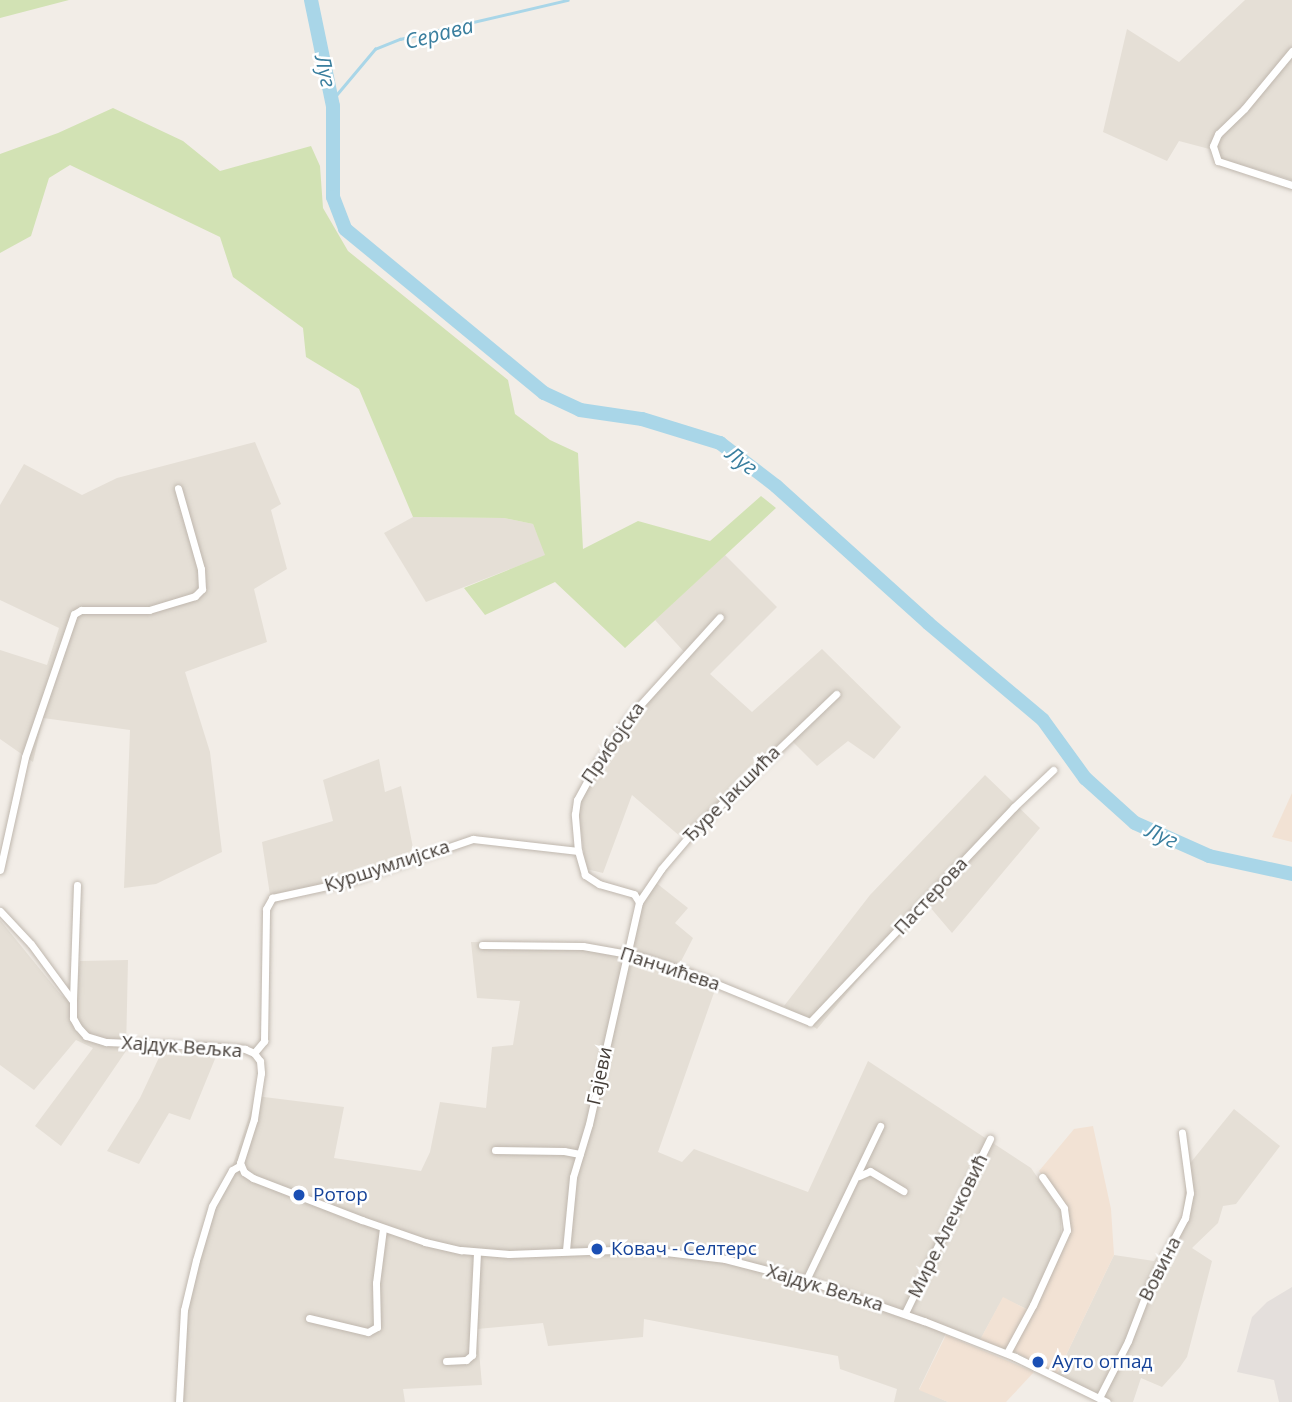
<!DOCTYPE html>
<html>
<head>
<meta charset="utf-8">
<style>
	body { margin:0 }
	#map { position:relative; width:1292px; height:1402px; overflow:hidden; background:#f2ede7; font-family:"Open Sans",sans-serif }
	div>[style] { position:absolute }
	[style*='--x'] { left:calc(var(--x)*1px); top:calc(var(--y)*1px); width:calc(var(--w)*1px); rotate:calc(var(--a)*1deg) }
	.residential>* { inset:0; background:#e5dfd6 }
	.commercial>* { inset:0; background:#f2e2d4 }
	.industrial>* { inset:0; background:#e4dfdc }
	.green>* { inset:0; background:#d2e2b4 }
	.stream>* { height:2.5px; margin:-1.25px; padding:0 1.25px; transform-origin:1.25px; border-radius:1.25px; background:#a9d6e8 }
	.river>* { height:14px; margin:-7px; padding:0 7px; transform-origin:7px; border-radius:7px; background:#a9d6e8 }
	.roads { filter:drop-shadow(0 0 2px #bfb7ae) drop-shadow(0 0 2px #bfb7ae) }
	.minor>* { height:7px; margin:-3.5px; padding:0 3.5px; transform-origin:3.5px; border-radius:3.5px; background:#fff }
	.dots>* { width:19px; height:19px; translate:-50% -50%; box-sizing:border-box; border:4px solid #fff; border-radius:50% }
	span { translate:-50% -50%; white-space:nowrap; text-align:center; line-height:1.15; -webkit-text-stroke:5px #fff; paint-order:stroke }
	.street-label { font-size:19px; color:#443d37 }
	.transit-label { font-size:19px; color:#164399 }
	.left { translate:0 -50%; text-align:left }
	.water-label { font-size:21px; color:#397e9e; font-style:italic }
</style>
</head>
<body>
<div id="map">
	<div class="residential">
		<i style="clip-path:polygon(1245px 0,1292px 0,1292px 180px,1221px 159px,1217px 151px,1179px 141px,1167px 161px,1103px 132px,1127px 29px,1179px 62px)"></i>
		<i style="clip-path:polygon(255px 442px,281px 504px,271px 510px,287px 569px,254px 589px,267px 642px,185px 672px,210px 752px,222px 852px,156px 884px,124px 888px,130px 730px,43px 718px,33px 762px,0 739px,0 650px,47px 665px,59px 628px,0 600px,0 505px,24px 464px,82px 495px,117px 478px)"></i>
		<i style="clip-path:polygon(413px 517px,504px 518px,533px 524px,546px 555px,426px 602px,384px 533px)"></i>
		<i style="clip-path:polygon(725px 555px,777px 607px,710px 674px,752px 712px,822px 649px,901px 727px,874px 759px,848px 741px,817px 766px,791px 740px,689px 844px,632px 795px,603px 873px,586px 869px,578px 807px,592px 774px,629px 721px,687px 655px,655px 620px)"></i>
		<i style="clip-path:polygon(379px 759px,385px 792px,401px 786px,414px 853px,350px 878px,270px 895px,262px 842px,333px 821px,323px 780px)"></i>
		<i style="clip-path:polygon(985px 775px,1040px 828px,952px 933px,929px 906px,869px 967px,817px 1029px,784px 1006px,870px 895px)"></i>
		<i style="clip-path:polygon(655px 882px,688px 908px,675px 923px,693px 938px,676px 971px,716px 987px,658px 1152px,682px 1162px,694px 1149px,808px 1192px,868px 1061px,1031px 1168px,1061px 1212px,1061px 1239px,1029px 1310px,1003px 1298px,980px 1340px,949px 1327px,919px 1389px,948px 1402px,894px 1402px,897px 1389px,840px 1369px,838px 1356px,644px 1319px,643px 1337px,548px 1346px,543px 1323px,477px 1329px,482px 1385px,403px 1389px,405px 1402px,178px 1402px,181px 1323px,206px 1214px,231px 1170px,256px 1096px,344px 1107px,334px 1158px,421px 1171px,430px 1152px,440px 1102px,486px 1108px,492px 1047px,513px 1045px,520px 1001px,477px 998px,471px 942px,593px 945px,629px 952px,642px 903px)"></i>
		<i style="clip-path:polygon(0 920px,61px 995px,75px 1004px,80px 961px,128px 960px,126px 1051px,61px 1146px,35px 1126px,93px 1048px,76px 1040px,34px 1090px,0 1065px)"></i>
		<i style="clip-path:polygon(163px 1049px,217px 1054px,190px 1120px,169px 1113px,139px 1164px,107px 1151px,140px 1098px)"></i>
		<i style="clip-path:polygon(1234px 1109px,1280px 1146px,1236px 1204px,1223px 1206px,1218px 1223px,1192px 1248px,1212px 1261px,1187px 1357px,1180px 1367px,1162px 1387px,1141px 1378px,1133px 1402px,1114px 1402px,1057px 1374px,1114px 1255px,1154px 1261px,1182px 1220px,1187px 1167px)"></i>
	</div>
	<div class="commercial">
		<i style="clip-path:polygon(1292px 793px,1292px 842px,1272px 837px)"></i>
		<i style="clip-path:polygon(1093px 1126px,1111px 1209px,1114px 1255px,1057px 1374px,1013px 1351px,1071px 1231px,1065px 1205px,1039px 1171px,1074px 1129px)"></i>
		<i style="clip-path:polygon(1003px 1297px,1028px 1310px,1005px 1350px,980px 1340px)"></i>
		<i style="clip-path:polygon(946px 1335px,1034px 1372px,1006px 1402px,948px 1402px,919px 1390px)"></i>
	</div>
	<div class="industrial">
		<i style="clip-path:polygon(1292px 1287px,1292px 1402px,1279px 1402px,1274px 1380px,1237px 1372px,1252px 1317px,1267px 1302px)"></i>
	</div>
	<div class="green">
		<i style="clip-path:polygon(0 0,69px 0,0 18px)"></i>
		<i style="clip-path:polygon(113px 108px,183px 141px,220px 171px,311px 146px,320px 166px,323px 208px,348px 251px,508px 380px,515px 414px,550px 440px,578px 453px,583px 549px,638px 521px,710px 541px,761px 496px,776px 508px,625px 648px,555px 582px,485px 615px,464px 588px,545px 555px,533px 524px,504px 518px,413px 517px,359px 389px,306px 357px,303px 328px,233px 277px,220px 237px,70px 165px,49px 178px,31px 236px,0 253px,0 154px,58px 133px)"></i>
	</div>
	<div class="stream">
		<i style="--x:332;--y:100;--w:67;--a:-49.9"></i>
		<i style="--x:375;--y:49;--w:27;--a:-22"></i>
		<i style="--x:400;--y:39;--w:172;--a:-13.1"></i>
	</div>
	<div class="river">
		<i style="--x:311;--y:0;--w:108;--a:78.3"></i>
		<i style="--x:333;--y:106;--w:91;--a:90"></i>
		<i style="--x:333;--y:197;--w:34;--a:69"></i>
		<i style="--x:345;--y:229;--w:258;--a:39.5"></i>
		<i style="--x:544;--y:393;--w:40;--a:25"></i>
		<i style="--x:580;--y:410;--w:63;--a:8.3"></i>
		<i style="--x:642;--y:419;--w:82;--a:17.1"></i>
		<i style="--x:720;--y:443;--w:71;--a:37.5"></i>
		<i style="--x:776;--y:486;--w:205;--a:42"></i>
		<i style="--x:928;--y:623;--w:150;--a:40.1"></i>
		<i style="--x:1043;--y:720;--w:72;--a:54.1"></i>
		<i style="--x:1085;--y:778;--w:67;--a:42"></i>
		<i style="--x:1135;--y:823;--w:81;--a:24"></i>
		<i style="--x:1209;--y:856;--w:85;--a:12.2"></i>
	</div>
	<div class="roads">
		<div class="minor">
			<i style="--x:1292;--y:51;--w:75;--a:129.6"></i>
			<i style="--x:1244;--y:109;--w:36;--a:136"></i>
			<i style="--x:1218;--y:134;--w:13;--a:113"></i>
			<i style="--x:1213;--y:146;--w:16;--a:72"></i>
			<i style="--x:1218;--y:161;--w:78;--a:18"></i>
			<i style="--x:0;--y:870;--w:116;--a:-77.5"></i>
			<i style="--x:25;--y:757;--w:151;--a:-71.1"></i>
			<i style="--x:74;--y:614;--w:8;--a:-30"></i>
			<i style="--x:81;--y:610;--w:68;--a:0"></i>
			<i style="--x:149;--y:610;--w:48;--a:-16.9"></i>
			<i style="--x:195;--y:596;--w:10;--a:-45"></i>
			<i style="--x:202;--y:589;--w:20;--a:-93"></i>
			<i style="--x:201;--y:569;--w:84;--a:-105.9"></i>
			<i style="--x:77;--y:885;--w:116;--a:92"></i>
			<i style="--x:73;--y:1001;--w:17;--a:90"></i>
			<i style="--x:73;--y:1018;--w:10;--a:61"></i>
			<i style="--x:78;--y:1027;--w:12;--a:48"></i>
			<i style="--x:86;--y:1036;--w:21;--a:17"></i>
			<i style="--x:106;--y:1042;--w:100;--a:2.3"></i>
			<i style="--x:206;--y:1046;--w:39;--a:4"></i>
			<i style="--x:245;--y:1049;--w:10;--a:24"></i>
			<i style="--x:254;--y:1053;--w:10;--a:53"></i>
			<i style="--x:260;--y:1061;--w:12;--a:85"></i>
			<i style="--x:261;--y:1073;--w:47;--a:98.7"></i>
			<i style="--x:254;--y:1119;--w:46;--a:107.7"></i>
			<i style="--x:240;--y:1163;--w:10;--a:66"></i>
			<i style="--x:244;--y:1172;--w:11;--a:34"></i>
			<i style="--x:253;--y:1178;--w:117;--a:21.1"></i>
			<i style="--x:362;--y:1220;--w:67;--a:19.2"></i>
			<i style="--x:425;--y:1242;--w:37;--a:13"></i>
			<i style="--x:461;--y:1250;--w:48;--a:4.8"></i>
			<i style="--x:509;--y:1254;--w:131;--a:-2.2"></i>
			<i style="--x:640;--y:1249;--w:86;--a:6.7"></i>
			<i style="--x:725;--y:1259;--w:84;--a:14.5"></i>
			<i style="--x:806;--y:1280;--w:125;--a:19.2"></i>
			<i style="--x:924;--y:1321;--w:98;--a:21.6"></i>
			<i style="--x:1015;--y:1357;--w:102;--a:26.1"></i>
			<i style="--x:639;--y:902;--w:9;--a:-122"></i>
			<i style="--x:634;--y:894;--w:36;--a:-164"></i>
			<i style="--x:599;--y:884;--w:17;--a:-147"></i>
			<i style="--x:585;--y:875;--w:25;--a:-106"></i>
			<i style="--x:578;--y:851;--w:37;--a:-95"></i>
			<i style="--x:575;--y:814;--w:14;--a:-82"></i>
			<i style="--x:577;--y:800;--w:42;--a:-61.6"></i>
			<i style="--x:597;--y:763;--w:59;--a:-54.7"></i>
			<i style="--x:631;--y:715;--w:132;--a:-47.8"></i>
			<i style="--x:0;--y:911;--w:45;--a:46.8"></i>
			<i style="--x:31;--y:944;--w:69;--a:53.8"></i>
			<i style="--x:482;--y:945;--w:101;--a:0.6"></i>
			<i style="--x:583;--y:946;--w:57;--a:10.1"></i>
			<i style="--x:639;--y:956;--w:46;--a:17.7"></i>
			<i style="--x:683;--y:970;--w:137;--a:22.3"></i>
			<i style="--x:810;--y:1022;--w:296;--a:-46.5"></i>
			<i style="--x:1014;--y:807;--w:54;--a:-43.5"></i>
			<i style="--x:254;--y:1053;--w:16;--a:-50"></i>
			<i style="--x:264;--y:1041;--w:132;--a:-89.1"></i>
			<i style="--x:266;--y:909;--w:13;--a:-61"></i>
			<i style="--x:272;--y:898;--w:80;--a:-12.3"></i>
			<i style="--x:350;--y:881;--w:130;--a:-18.9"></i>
			<i style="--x:473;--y:839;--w:106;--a:6.5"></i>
			<i style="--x:495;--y:1150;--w:69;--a:0.8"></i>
			<i style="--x:564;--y:1151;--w:16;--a:11"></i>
			<i style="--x:859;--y:1176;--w:12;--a:-24"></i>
			<i style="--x:870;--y:1171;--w:39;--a:31"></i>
			<i style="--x:566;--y:1250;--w:73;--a:-84.5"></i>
			<i style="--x:573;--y:1177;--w:55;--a:-73.2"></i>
			<i style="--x:589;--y:1124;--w:228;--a:-77.3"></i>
			<i style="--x:639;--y:902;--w:40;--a:-56"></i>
			<i style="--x:661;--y:869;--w:54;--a:-49.5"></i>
			<i style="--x:696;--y:828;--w:194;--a:-43.7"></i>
			<i style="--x:806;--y:1280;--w:171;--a:-64.3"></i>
			<i style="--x:905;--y:1313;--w:194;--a:-64"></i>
			<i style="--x:309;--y:1318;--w:61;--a:13.3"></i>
			<i style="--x:368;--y:1332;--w:10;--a:-29"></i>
			<i style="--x:377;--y:1327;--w:44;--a:-91.3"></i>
			<i style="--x:376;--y:1283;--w:55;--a:-82.7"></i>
			<i style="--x:1007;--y:1353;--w:55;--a:-61.6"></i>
			<i style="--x:1033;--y:1305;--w:82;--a:-65.6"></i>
			<i style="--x:1067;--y:1230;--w:22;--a:-98"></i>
			<i style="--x:1064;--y:1208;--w:38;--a:-125"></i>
			<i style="--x:446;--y:1361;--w:20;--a:-3"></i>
			<i style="--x:466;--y:1360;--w:8;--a:-40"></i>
			<i style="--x:472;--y:1355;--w:103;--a:-87.2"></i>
			<i style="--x:1099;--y:1398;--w:64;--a:-63"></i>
			<i style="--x:1128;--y:1341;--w:61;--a:-68.9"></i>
			<i style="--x:1150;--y:1284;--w:75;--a:-62.1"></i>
			<i style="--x:1185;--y:1218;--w:25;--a:-79"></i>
			<i style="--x:1190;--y:1193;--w:61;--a:-97.6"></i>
			<i style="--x:179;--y:1402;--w:92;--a:-86.9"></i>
			<i style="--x:184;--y:1310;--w:51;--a:-76.5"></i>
			<i style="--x:196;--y:1260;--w:56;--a:-73.5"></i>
			<i style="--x:212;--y:1206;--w:41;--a:-60.9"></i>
			<i style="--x:232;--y:1170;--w:10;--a:-29"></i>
		</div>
	</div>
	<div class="dots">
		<i style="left:299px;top:1195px;background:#1a4fb4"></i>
		<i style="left:597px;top:1249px;background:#1a4fb4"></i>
		<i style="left:1038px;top:1362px;background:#1a4fb4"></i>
	</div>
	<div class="street-label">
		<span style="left:613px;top:743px;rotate:-55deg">Прибојска</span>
		<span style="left:732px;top:794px;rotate:-45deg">Ђуре Јакшића</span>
		<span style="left:387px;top:866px;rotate:-18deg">Куршумлијска</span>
		<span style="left:931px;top:896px;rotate:-47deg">Пастерова</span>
		<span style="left:670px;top:969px;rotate:18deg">Панчићева</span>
		<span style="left:182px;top:1047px;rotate:4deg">Хајдук Вељка</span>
		<span style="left:600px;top:1076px;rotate:-78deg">Гајеви</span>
		<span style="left:948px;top:1226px;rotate:-64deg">Мире Алечковић</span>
		<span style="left:1160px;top:1269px;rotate:-63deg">Вовина</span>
		<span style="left:825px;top:1288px;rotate:17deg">Хајдук Вељка</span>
	</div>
	<div class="transit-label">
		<span class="left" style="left:313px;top:1195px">Ротор</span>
		<span class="left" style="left:611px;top:1249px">Ковач - Селтерс</span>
		<span class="left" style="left:1052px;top:1362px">Ауто отпад</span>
	</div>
	<div class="water-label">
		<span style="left:439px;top:33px;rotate:-14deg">Серава</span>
		<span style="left:326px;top:71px;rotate:78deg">Луг</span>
		<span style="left:742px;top:460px;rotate:37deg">Луг</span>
		<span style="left:1162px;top:835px;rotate:24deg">Луг</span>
	</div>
</div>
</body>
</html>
